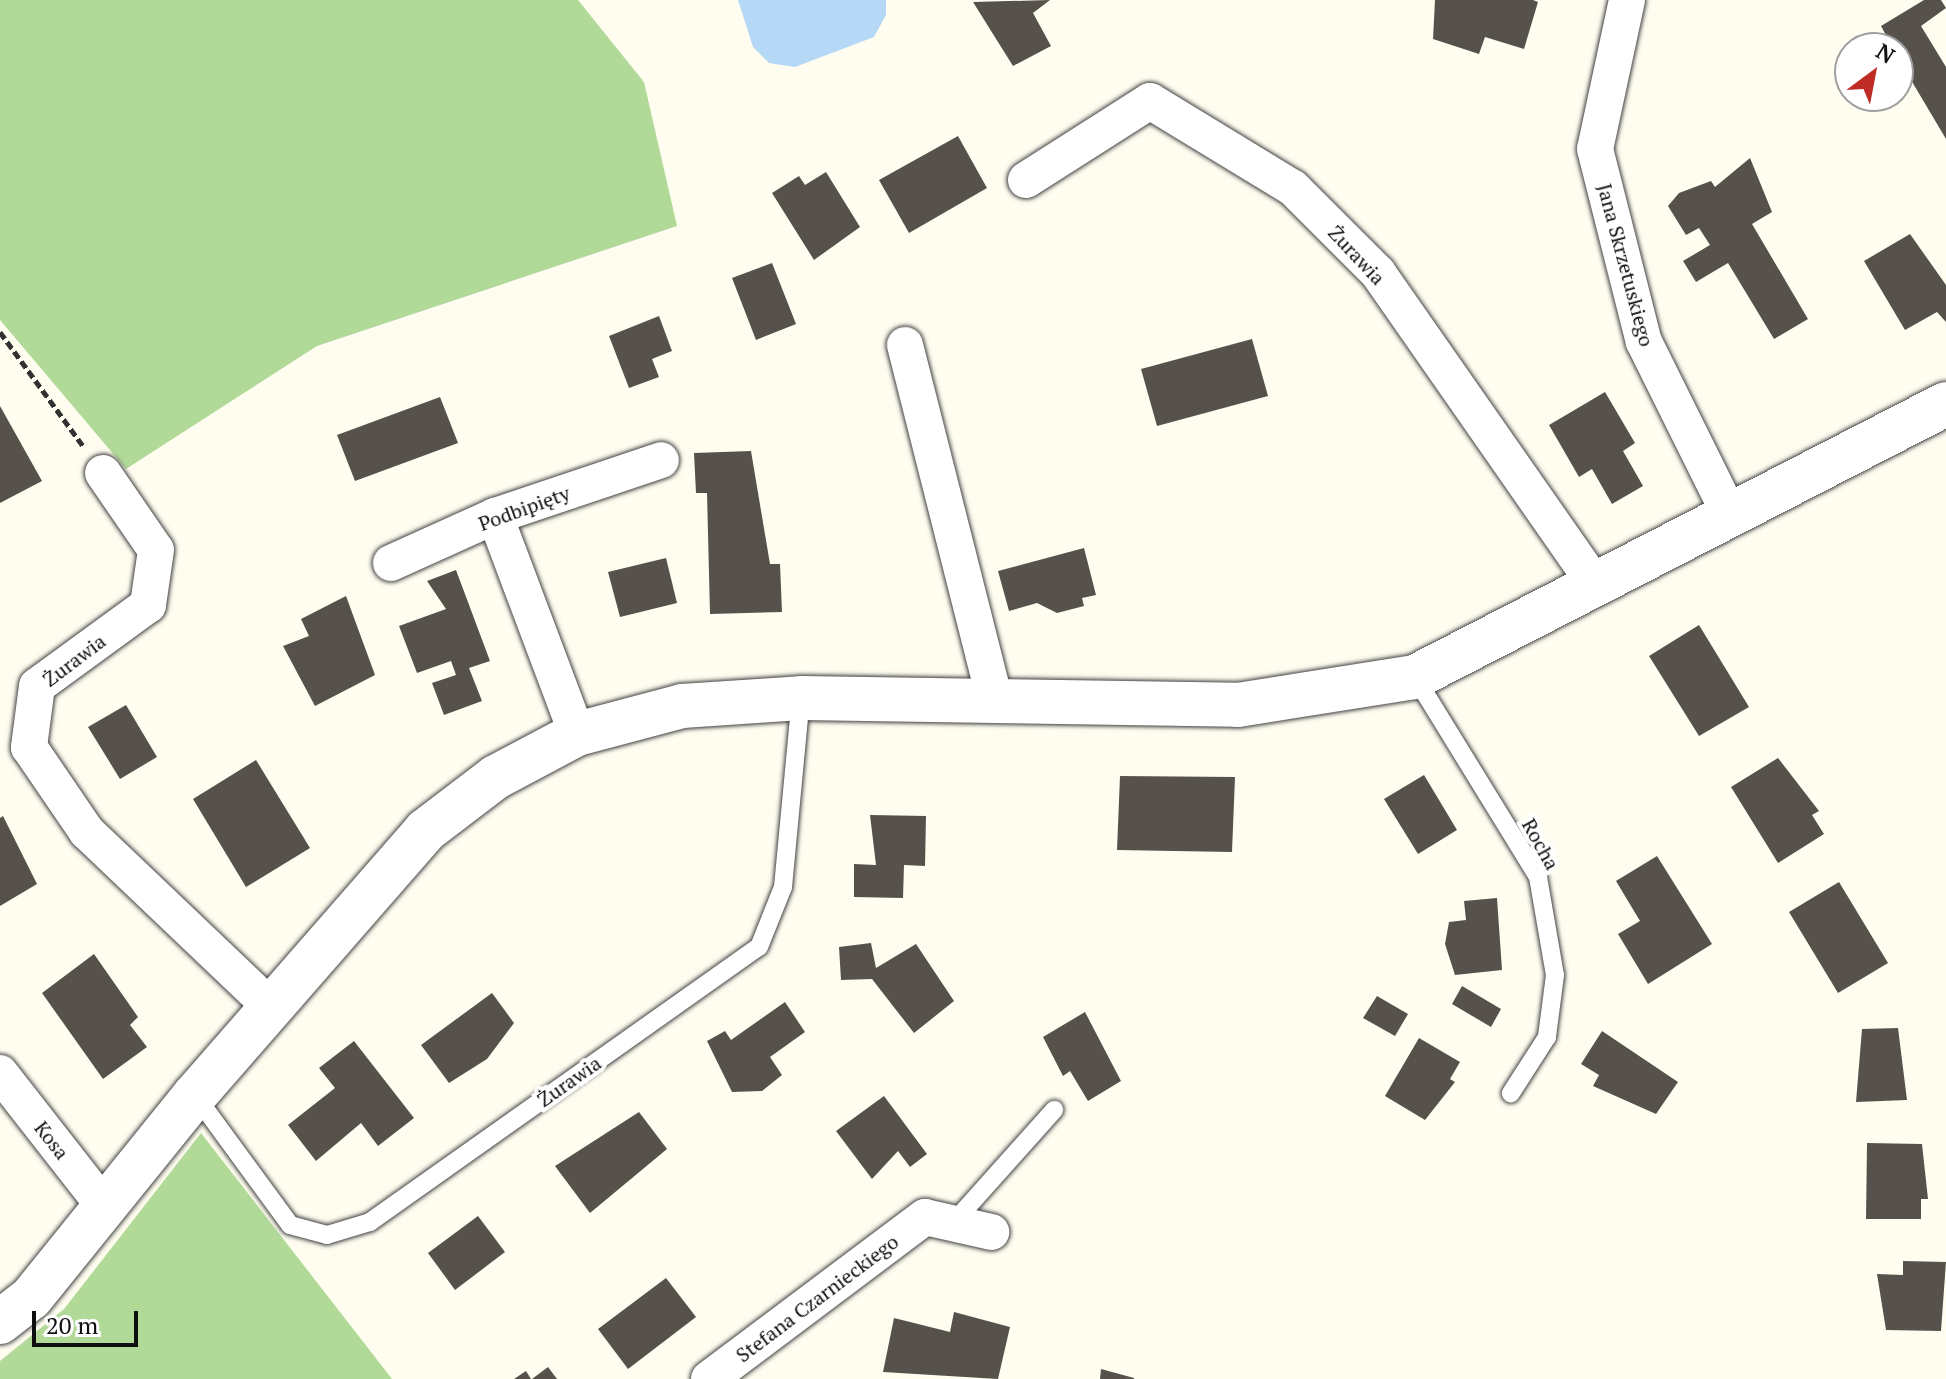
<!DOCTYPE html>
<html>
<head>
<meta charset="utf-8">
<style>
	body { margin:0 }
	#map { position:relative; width:1946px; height:1379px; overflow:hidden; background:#fffdf0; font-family:"PT Serif",serif }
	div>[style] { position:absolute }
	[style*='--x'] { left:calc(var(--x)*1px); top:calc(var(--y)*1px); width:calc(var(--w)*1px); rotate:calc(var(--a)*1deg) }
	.forest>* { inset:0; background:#b1da99 }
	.water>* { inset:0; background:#b5d8f6 }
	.building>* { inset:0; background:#57514b }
	.path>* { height:5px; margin-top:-2.5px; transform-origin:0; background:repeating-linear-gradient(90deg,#313131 0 8px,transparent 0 12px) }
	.roads { filter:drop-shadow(0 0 2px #424242) drop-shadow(0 0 2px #424242) }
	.service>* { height:18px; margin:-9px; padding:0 9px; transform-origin:9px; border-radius:9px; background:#fff }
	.minor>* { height:36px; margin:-18px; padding:0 18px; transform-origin:18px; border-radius:18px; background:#fff }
	.tertiary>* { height:44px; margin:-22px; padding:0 22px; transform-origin:22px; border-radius:22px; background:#fff }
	span { translate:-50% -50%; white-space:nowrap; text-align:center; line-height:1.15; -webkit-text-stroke:8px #fff; paint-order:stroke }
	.street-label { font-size:20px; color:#0f0f0f }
	.north { position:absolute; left:1834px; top:32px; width:80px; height:80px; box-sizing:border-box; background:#fff; border:2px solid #9f9f9f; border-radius:50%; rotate:32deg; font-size:22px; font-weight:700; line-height:32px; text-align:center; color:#0f0f0f }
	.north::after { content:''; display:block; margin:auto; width:28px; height:36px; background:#bf2c26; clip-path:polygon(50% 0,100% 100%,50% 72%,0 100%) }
	.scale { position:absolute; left:32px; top:1311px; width:106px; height:36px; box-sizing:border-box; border:4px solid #0f0f0f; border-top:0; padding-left:10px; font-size:24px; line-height:28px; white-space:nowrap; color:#0f0f0f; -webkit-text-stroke:6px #fff; paint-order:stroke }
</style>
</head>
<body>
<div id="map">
	<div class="forest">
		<i style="clip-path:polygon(0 0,578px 0,644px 82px,677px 226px,317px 346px,126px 469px,0 320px)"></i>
		<i style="clip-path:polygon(201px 1133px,392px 1379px,0 1379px,0 1361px,64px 1309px)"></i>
	</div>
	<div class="water">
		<i style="clip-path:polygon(738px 0,886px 0,886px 15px,874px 37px,795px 67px,769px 63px,753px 47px)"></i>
	</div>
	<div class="building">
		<i style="clip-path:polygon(1050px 0,1033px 13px,1051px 46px,1013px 66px,973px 2px)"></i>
		<i style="clip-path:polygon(1435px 0,1533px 0,1538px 2px,1524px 49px,1485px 37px,1479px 54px,1433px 39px)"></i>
		<i style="clip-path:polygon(1924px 0,1941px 0,1946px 8px,1921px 26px,1946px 67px,1946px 139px,1911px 80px,1905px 84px,1898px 72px,1898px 48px,1882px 45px,1889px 41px,1881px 26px)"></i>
		<i style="clip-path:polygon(958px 136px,987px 188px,909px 233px,879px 180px)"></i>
		<i style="clip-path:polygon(1750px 158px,1772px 212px,1752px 224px,1808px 319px,1774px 339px,1728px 263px,1696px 282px,1683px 261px,1710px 245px,1699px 228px,1686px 235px,1668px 206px,1679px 193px,1711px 181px,1715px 187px)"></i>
		<i style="clip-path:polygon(826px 172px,860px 227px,814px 260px,772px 193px,799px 176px,805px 185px)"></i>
		<i style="clip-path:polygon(1910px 234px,1946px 285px,1946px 322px,1937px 312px,1905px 330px,1864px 261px)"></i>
		<i style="clip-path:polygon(772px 263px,796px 324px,756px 340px,732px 278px)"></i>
		<i style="clip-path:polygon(659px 316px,672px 351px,652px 359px,659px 377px,629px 388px,609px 336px)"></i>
		<i style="clip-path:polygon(1252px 339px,1268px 396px,1157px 426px,1141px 369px)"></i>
		<i style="clip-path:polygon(1605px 392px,1635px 443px,1623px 451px,1643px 486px,1612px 504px,1592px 469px,1579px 477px,1549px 425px)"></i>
		<i style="clip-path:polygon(440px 397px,458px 443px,355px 481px,337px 435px)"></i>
		<i style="clip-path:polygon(0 406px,42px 481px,0 503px)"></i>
		<i style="clip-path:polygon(751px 451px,770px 564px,780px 564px,782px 612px,710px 614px,707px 493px,696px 493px,694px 453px)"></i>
		<i style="clip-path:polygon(1084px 548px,1096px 595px,1082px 598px,1084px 606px,1057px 613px,1037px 603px,1009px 611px,998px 571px)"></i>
		<i style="clip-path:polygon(666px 558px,677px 603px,620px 617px,608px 572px)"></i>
		<i style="clip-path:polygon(456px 570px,490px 661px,469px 668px,482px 701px,444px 715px,432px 683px,456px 675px,451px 661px,417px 673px,399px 626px,446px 609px,427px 581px)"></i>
		<i style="clip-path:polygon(346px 596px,375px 675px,315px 706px,283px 646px,309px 636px,301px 619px)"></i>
		<i style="clip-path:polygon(1699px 625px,1749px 707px,1699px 736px,1649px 656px)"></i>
		<i style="clip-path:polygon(126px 705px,157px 757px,120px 779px,88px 727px)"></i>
		<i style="clip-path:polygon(1778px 758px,1819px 811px,1812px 815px,1824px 834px,1778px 863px,1731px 787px)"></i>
		<i style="clip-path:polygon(256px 760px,310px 848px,246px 887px,193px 799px)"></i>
		<i style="clip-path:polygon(1424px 775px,1457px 830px,1418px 854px,1384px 799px)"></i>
		<i style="clip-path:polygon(1120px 776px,1235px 777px,1232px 852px,1117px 850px)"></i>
		<i style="clip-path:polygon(870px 815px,926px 816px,925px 866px,904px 865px,903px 898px,854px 897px,854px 864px,876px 865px)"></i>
		<i style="clip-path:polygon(3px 816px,37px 884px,0 906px,0 818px)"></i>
		<i style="clip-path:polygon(1657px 856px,1712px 944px,1648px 984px,1618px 934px,1640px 921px,1616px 881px)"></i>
		<i style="clip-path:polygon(1839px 882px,1888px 963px,1838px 993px,1789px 912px)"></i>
		<i style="clip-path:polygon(1497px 898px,1502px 970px,1455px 975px,1445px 944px,1449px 922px,1466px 920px,1464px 901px)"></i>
		<i style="clip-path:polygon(871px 943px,876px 968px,916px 944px,954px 1001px,914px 1033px,872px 979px,841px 980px,839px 947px)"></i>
		<i style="clip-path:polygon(94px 954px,138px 1017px,130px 1025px,147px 1047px,103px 1079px,42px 993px)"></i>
		<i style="clip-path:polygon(1462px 986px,1501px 1009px,1491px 1027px,1452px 1004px)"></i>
		<i style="clip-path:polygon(492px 993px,514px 1023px,487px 1059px,449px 1083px,421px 1045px)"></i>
		<i style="clip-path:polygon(1377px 996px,1408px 1014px,1395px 1036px,1363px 1018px)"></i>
		<i style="clip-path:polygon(785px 1002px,805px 1032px,770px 1057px,782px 1075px,762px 1091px,732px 1092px,707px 1041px,725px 1031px,731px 1040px)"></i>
		<i style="clip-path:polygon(1085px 1012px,1121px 1081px,1088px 1101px,1070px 1071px,1063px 1076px,1043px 1037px)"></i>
		<i style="clip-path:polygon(1898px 1028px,1907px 1100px,1856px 1102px,1862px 1029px)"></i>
		<i style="clip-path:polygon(1602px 1031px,1678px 1082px,1656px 1114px,1593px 1086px,1599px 1075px,1581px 1064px)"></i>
		<i style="clip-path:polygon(1419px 1038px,1460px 1062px,1450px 1079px,1455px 1082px,1425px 1120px,1385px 1096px)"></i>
		<i style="clip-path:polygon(354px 1041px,414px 1118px,378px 1146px,361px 1123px,316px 1161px,288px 1125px,335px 1088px,319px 1068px)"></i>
		<i style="clip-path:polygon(884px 1096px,927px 1154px,910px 1167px,898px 1151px,872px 1179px,836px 1131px)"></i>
		<i style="clip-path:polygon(639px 1112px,667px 1149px,590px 1213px,555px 1166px)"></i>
		<i style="clip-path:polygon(1867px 1143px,1922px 1144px,1928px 1199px,1921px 1199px,1921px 1219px,1866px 1219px)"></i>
		<i style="clip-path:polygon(478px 1216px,505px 1252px,455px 1290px,428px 1253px)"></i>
		<i style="clip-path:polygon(1903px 1261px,1946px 1262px,1941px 1331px,1886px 1330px,1877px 1274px,1903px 1275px)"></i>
		<i style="clip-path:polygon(666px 1278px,696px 1317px,628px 1369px,598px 1329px)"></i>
		<i style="clip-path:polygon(954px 1312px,1010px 1327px,998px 1379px,883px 1372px,894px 1318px,950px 1332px)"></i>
		<i style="clip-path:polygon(548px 1367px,557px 1379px,532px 1379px)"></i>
		<i style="clip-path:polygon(1101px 1369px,1134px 1378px,1134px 1379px,1100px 1379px)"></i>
		<i style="clip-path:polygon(526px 1371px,531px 1379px,514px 1379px)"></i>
	</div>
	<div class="path">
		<i style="--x:0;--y:332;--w:142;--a:53.9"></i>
	</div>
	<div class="roads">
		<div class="service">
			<i style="--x:1415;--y:677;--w:235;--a:58.4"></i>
			<i style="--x:1538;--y:877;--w:99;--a:80.2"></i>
			<i style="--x:1555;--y:975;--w:63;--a:97.4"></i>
			<i style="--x:1547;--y:1037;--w:67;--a:122.7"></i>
			<i style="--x:195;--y:1095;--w:161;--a:53.8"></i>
			<i style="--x:290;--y:1225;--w:38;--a:15"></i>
			<i style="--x:327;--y:1235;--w:45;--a:-16.8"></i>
			<i style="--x:370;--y:1222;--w:476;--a:-35.3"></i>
			<i style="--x:759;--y:947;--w:65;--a:-68.2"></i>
			<i style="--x:783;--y:887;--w:190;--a:-84.6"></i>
			<i style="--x:953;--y:1223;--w:152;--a:-48.2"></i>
		</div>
		<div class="minor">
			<i style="--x:1627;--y:0;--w:152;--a:102.1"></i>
			<i style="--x:1595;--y:149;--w:199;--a:75.8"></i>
			<i style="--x:1644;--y:342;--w:193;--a:63.6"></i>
			<i style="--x:1026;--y:180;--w:147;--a:-32.5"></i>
			<i style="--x:1150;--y:101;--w:167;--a:31.3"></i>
			<i style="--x:1293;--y:188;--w:120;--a:45"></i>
			<i style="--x:1378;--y:273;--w:379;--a:55.1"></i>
			<i style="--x:905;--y:345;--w:362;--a:75.8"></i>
			<i style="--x:103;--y:473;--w:93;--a:55.5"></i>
			<i style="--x:156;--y:550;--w:56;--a:98.3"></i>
			<i style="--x:148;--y:605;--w:137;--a:143.9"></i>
			<i style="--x:37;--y:686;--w:62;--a:97.5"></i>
			<i style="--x:29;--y:747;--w:103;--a:55.7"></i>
			<i style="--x:87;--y:832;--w:254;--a:43.6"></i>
			<i style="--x:495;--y:516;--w:233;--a:69.4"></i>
			<i style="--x:391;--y:563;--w:114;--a:-24.3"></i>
			<i style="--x:495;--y:516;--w:175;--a:-18.6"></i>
			<i style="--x:0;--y:1073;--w:169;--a:52"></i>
			<i style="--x:709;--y:1379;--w:270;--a:-36.9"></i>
			<i style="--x:925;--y:1217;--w:68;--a:12.8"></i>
		</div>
		<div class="tertiary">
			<i style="--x:0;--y:1322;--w:39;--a:-38"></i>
			<i style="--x:31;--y:1298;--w:261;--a:-51.1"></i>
			<i style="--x:195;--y:1095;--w:350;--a:-48.9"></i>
			<i style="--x:425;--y:831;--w:89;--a:-37.3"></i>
			<i style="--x:496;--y:777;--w:92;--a:-28"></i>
			<i style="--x:577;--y:734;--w:109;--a:-14.9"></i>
			<i style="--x:682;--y:706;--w:119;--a:-3.8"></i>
			<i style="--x:801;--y:698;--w:437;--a:0.9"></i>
			<i style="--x:1238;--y:705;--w:179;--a:-9"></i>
			<i style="--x:1415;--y:677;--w:597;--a:-27.21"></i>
		</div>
	</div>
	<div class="street-label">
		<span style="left:1357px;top:255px;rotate:47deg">Żurawia</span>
		<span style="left:1626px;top:265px;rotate:75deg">Jana Skrzetuskiego</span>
		<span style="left:524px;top:508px;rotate:-20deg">Podbipięty</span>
		<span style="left:74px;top:660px;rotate:-37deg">Żurawia</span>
		<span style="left:1541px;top:844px;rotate:61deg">Rocha</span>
		<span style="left:569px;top:1081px;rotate:-35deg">Żurawia</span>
		<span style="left:52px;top:1140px;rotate:52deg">Kosa</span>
		<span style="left:817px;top:1298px;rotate:-37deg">Stefana Czarnieckiego</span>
	</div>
	<div class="north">N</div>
	<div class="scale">20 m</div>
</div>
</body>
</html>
